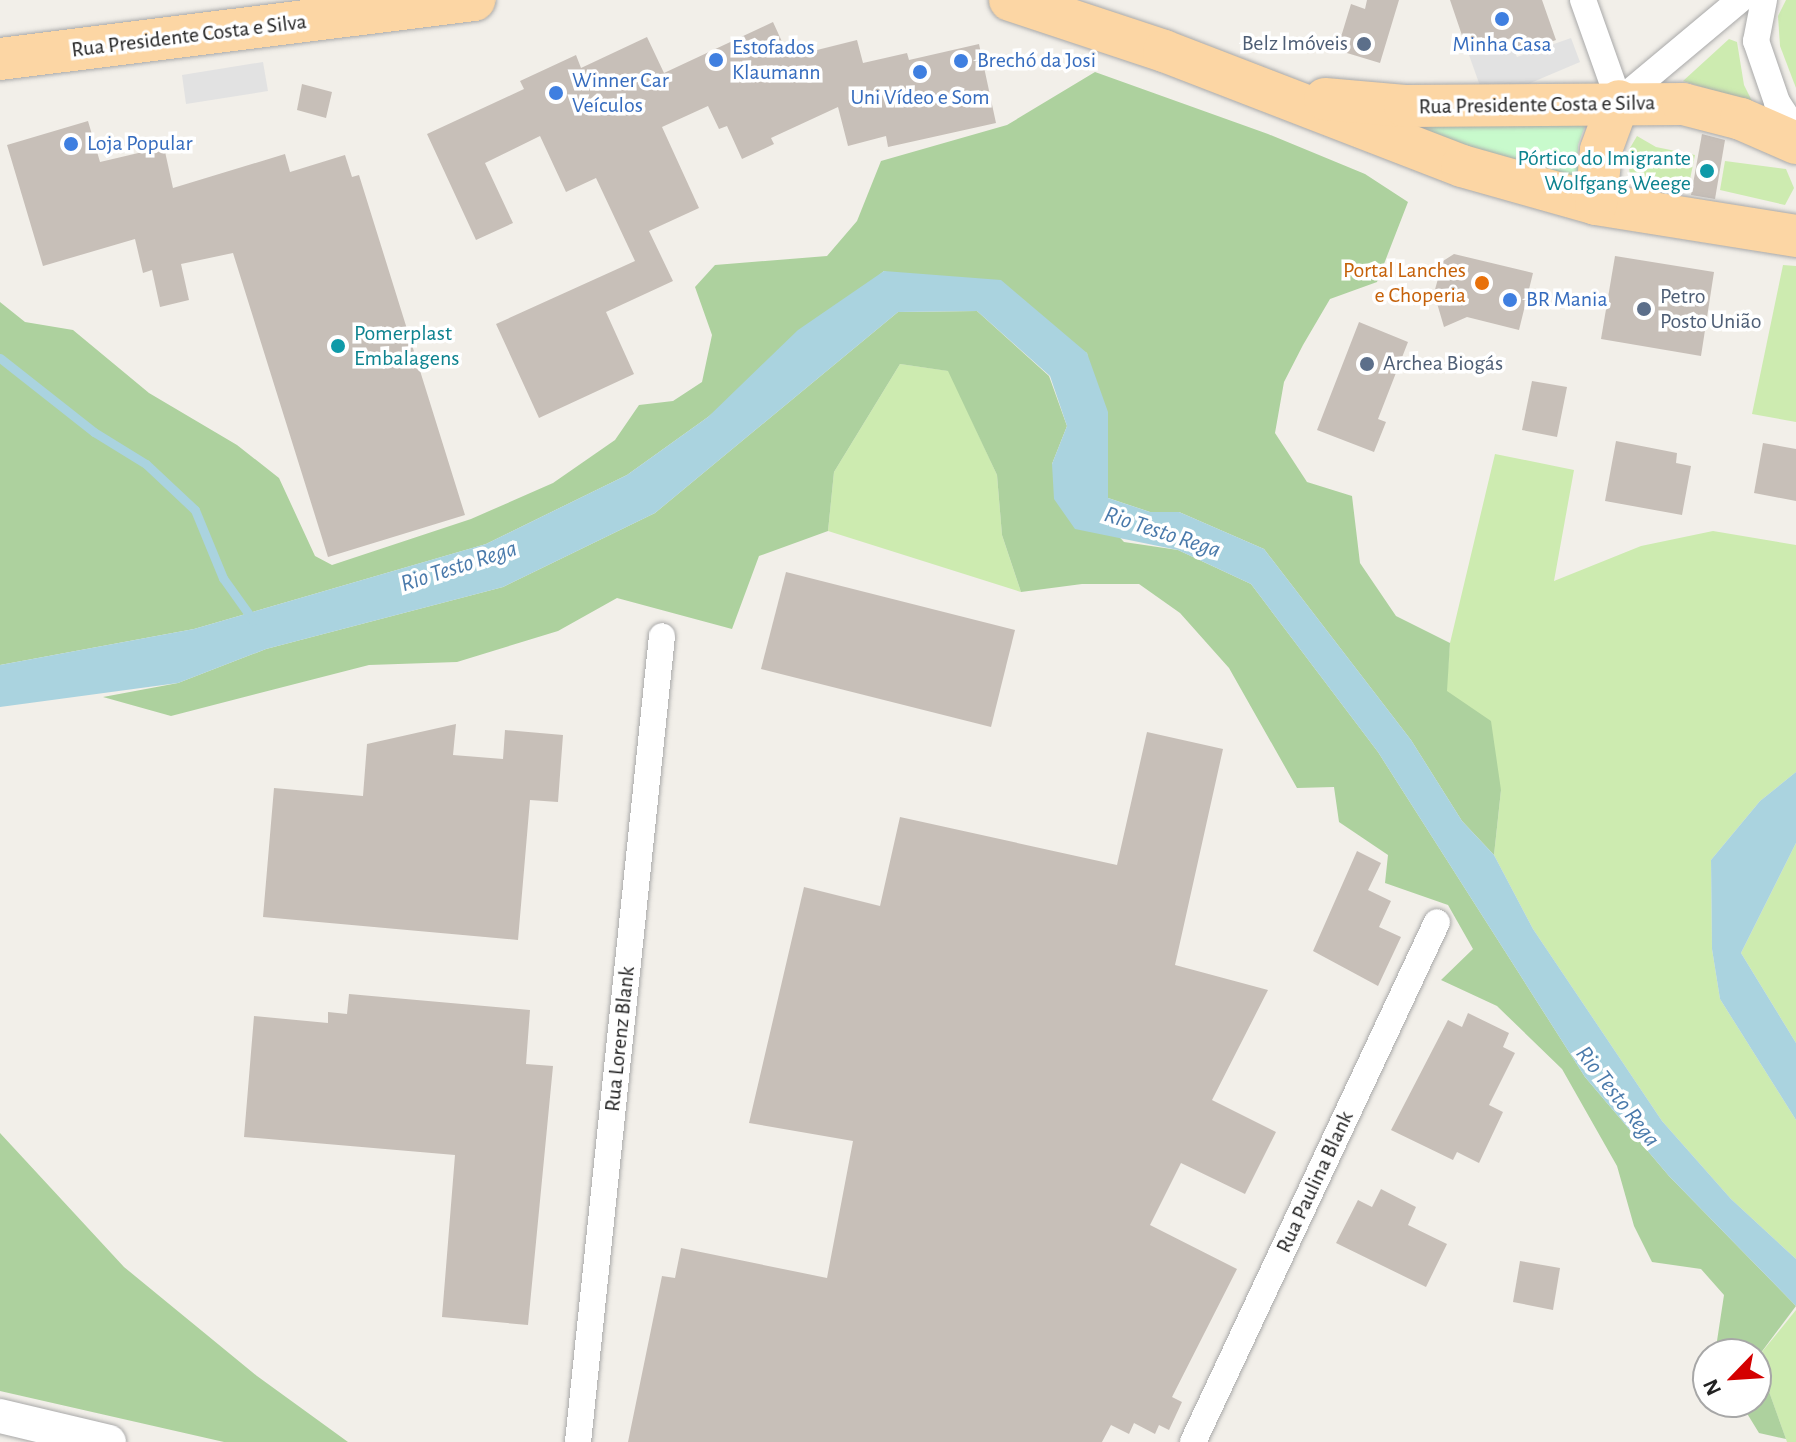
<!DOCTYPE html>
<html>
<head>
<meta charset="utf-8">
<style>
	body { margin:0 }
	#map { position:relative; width:1796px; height:1442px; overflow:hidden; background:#f2efe9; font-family:"Alegreya Sans",sans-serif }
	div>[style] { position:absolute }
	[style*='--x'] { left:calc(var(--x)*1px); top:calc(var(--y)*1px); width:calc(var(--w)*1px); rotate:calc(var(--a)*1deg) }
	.grass>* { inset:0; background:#cdebb0 }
	.forest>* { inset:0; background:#add19e }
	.park>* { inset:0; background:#c8facc }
	.parking>* { inset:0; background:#e2e2e2 }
	.water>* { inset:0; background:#aad3df }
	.stream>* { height:9px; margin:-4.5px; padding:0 4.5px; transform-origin:4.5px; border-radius:4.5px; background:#aad3df }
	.building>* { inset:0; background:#c7bfb8 }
	.roads { filter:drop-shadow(0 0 2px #a9a9a9) drop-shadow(0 0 2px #a9a9a9) }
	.minor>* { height:26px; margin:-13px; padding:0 13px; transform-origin:13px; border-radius:13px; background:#fff }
	.tertiary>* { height:34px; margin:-17px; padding:0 17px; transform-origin:17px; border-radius:17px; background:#fff }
	.primary>* { height:42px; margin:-21px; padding:0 21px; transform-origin:21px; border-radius:21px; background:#fcd6a4 }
	.dots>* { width:22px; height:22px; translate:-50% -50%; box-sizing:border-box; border:4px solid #fff; border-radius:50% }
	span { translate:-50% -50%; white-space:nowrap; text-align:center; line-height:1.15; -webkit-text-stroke:7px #fff; paint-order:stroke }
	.street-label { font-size:22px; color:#222 }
	.service-label { font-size:22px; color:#4e5e75 }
	.right { translate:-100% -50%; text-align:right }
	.left { translate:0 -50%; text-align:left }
	.shop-label { font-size:22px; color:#366cbe }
	.culture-label { font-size:22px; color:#0d838f }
	.food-label { font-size:22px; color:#c56008 }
	.water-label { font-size:24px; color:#4a7aab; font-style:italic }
	.north { position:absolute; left:1692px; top:1338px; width:80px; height:80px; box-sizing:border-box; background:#fff; border:2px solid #a7a7a7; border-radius:50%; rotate:245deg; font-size:22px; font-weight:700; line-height:32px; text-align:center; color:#222 }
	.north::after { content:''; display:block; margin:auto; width:28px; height:36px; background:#d40000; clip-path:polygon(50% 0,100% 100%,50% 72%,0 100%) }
</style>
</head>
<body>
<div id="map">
	<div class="grass">
		<i style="clip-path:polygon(1786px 0,1796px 0,1796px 88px,1780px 46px,1778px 16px)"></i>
		<i style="clip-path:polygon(1729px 39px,1737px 42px,1744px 85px,1753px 103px,1683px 81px)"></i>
		<i style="clip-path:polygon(1637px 136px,1656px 147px,1695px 155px,1689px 184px,1652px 178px,1631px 183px,1627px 153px)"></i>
		<i style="clip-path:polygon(1725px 161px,1786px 169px,1794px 188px,1785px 205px,1720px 190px)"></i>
		<i style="clip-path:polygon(1783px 265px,1796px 266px,1796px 422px,1752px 414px)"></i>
		<i style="clip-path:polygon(900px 364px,949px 371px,997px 475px,1002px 535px,1021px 592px,828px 531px,834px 472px)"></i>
		<i style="clip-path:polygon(1495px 454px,1574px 470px,1554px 581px,1641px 546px,1713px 531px,1796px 545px,1796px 772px,1760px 801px,1711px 860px,1712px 949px,1720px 999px,1796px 1120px,1796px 1259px,1731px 1199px,1662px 1121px,1533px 929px,1494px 855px,1501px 790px,1446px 691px,1450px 643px)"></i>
		<i style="clip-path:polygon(1796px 843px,1796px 1043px,1741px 953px)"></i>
		<i style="clip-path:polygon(1796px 1310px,1796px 1442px,1787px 1442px,1757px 1358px)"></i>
	</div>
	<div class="forest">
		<i style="clip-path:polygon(1095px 72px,1268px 134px,1365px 174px,1408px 202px,1377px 282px,1330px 299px,1303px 345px,1284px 382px,1275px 433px,1307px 482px,1352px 496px,1360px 563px,1396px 616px,1450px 643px,1447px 691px,1491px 721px,1501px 790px,1494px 855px,1462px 821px,1411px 740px,1264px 549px,1179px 512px,1150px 512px,1108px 498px,1087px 353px,884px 271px,708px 417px,627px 475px,486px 544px,194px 629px,0 665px,0 302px,25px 322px,73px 330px,149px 393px,237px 445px,279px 478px,315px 556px,332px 565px,471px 519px,553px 483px,615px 440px,639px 405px,673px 401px,702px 382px,712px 335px,695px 287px,715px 265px,827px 256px,857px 221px,881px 161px,1007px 125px)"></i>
		<i style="clip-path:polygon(977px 311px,1049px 376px,1067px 426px,1052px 464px,1124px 542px,1178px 550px,1251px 584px,1378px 752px,1585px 1077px,1669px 1176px,1796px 1306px,1757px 1358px,1786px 1439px,1759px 1433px,1740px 1402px,1756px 1402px,1756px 1354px,1715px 1354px,1724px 1295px,1701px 1269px,1652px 1262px,1634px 1226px,1617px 1166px,1562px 1069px,1497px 1006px,1441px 980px,1473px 949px,1448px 905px,1385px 883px,1388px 855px,1339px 822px,1334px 787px,1297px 788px,1229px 668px,1180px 613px,1139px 584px,1082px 584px,1021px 592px,1002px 535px,997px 475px,948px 371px,900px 364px,834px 472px,828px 531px,759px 556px,732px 629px,617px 598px,558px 631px,457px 662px,369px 665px,171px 716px,103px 697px,178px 683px,266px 649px,503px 587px,655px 513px,898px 312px)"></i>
		<i style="clip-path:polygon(0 1133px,124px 1267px,257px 1376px,348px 1442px,224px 1442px,0 1391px)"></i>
	</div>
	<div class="park">
		<i style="clip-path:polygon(1407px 119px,1586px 123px,1578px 145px,1578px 184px,1453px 150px)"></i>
	</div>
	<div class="parking">
		<i style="clip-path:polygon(1571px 38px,1580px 62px,1521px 87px,1480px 86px,1469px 55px,1509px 41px,1517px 57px)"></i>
		<i style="clip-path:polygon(263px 62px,268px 91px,186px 104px,182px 75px)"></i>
	</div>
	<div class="water">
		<i style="clip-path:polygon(884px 271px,1001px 280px,1087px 353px,1108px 412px,1108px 498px,1150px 512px,1179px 512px,1264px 549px,1411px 740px,1462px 821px,1494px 855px,1533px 929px,1662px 1121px,1731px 1199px,1796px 1259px,1796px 1306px,1669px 1176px,1585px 1077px,1378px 752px,1251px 584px,1178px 550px,1075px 529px,1054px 499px,1052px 464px,1067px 426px,1050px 376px,977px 311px,898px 312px,655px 513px,503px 587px,266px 649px,178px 683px,0 707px,0 665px,194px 629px,486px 544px,627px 475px,708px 417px,798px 330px)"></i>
		<i style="clip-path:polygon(1796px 772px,1796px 843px,1741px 953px,1796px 1043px,1796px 1120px,1720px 999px,1712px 949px,1711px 860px,1760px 801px)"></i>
	</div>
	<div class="stream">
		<i style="--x:0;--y:358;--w:120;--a:38.2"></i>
		<i style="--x:94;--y:432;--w:61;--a:31.6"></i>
		<i style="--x:146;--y:464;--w:67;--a:43.2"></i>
		<i style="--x:195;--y:510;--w:74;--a:67.6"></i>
		<i style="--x:223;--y:578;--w:52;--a:54.5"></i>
	</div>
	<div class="building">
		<i style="clip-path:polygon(1367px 0,1399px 0,1380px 63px,1337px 50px,1351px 4px,1365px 9px)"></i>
		<i style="clip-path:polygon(1450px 0,1542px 0,1556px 40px,1517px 54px,1511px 38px,1468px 53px)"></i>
		<i style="clip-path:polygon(773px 22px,789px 57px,857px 40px,863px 63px,907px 53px,909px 60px,979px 44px,996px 123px,888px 147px,886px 136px,848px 146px,838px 107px,771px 138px,774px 144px,742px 159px,727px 126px,719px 129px,708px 106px,662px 127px,699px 208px,649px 231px,673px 281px,606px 312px,634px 374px,539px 418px,496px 324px,635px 261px,596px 178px,566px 192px,540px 136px,485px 163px,513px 223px,476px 240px,427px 134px,524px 89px,520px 81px,576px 55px,581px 68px,647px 37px,664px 73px)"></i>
		<i style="clip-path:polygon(302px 84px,332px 92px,326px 118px,297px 110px)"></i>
		<i style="clip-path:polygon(88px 121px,100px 162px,164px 147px,173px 188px,285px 154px,290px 172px,345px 155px,352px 177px,359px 175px,465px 515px,328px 557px,233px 253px,181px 264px,189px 300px,160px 307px,152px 270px,143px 273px,135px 239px,43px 266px,7px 145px)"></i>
		<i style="clip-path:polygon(1702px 134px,1725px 140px,1715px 199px,1691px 195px)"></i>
		<i style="clip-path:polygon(1454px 254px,1533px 273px,1519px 330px,1467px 317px,1444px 327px,1434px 293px,1443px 261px)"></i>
		<i style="clip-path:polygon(1615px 256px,1714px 272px,1701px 356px,1601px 339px)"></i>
		<i style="clip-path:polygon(1359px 322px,1408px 342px,1378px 419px,1386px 422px,1374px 452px,1317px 430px)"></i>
		<i style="clip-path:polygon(1532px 381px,1567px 387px,1557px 437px,1522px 430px)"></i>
		<i style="clip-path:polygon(1616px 441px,1677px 453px,1676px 463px,1691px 466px,1682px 515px,1605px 501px)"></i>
		<i style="clip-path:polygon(1763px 443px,1796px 449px,1796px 501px,1754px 493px)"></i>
		<i style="clip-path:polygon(786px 572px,1015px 630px,991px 727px,761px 669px)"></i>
		<i style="clip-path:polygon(456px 724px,453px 755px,503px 759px,505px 730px,563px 735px,558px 802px,530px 800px,518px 940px,263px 917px,274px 788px,363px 796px,367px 744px)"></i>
		<i style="clip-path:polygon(1147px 732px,1223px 749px,1175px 965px,1268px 990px,1212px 1100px,1276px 1132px,1245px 1194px,1181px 1163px,1150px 1225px,1237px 1269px,1172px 1397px,1182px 1402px,1169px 1430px,1159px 1425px,1155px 1434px,1134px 1423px,1129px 1434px,1111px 1425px,1102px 1442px,628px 1442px,662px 1276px,675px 1278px,681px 1248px,827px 1278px,853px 1141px,749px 1123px,804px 887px,880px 906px,900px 817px,1117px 865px)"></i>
		<i style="clip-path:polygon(1357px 851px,1381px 863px,1368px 890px,1391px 901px,1379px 927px,1401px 937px,1378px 986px,1313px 951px)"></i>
		<i style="clip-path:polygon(349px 994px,530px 1010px,526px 1064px,553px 1066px,528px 1325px,442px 1317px,455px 1155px,244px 1137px,254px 1016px,328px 1023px,328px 1012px,347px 1014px)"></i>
		<i style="clip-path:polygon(1468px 1013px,1509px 1033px,1503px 1047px,1515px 1053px,1489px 1105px,1503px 1112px,1479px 1163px,1457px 1152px,1453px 1160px,1391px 1130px,1448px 1020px,1462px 1027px)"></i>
		<i style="clip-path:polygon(1381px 1189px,1416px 1207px,1408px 1225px,1447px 1244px,1426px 1287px,1336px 1243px,1358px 1200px,1372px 1207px)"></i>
		<i style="clip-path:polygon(1520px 1261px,1560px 1268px,1553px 1310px,1513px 1302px)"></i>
	</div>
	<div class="roads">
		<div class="minor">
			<i style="--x:1583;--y:0;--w:107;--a:70.4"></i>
			<i style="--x:1619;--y:101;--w:158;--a:-39.9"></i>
			<i style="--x:1764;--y:0;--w:42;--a:101"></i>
			<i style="--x:1756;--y:41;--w:65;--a:71"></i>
			<i style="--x:1777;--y:102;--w:35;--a:57"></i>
			<i style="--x:578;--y:1442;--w:810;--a:-84.05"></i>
			<i style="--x:1193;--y:1442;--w:574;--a:-64.86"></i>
		</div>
		<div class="tertiary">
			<i style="--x:0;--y:1416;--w:112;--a:13.4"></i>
		</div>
		<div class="primary">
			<i style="--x:1010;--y:0;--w:162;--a:18.3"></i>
			<i style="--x:1164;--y:51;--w:319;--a:21.1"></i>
			<i style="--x:1462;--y:166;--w:139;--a:15.8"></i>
			<i style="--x:1596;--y:204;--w:203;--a:9.1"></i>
			<i style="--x:0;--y:59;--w:478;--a:-7.1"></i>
			<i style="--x:1325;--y:99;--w:80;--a:5"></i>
			<i style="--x:1405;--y:106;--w:278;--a:-0.4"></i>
			<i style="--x:1683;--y:104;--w:60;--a:14.5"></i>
			<i style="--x:1741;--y:119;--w:60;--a:23.6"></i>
			<i style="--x:1596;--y:204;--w:54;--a:-84.7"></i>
			<i style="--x:1601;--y:150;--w:52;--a:-69.8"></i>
		</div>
	</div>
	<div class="dots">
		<i style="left:1502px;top:19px;background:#3f7fe0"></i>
		<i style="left:1364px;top:44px;background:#5c6f8a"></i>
		<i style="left:716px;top:60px;background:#3f7fe0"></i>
		<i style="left:961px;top:61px;background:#3f7fe0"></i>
		<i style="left:920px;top:72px;background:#3f7fe0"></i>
		<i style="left:556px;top:93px;background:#3f7fe0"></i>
		<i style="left:71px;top:144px;background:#3f7fe0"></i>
		<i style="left:1707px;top:171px;background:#0f9aa8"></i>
		<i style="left:1482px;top:283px;background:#e8710a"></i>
		<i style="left:1510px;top:300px;background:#3f7fe0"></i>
		<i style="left:1644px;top:309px;background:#5c6f8a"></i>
		<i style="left:338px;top:346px;background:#0f9aa8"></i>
		<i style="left:1367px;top:364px;background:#5c6f8a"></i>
	</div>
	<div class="street-label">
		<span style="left:189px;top:36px;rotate:-7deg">Rua Presidente Costa e Silva</span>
		<span style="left:1537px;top:105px;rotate:-1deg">Rua Presidente Costa e Silva</span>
		<span style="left:620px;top:1039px;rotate:-84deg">Rua Lorenz Blank</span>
		<span style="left:1315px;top:1182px;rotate:-65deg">Rua Paulina Blank</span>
	</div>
	<div class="service-label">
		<span class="right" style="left:1348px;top:44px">Belz Imóveis</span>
		<span class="left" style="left:1660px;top:309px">Petro<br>Posto União</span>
		<span class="left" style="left:1383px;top:364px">Archea Biogás</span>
	</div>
	<div class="shop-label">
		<span style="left:1502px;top:45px">Minha Casa</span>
		<span class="left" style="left:732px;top:60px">Estofados<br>Klaumann</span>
		<span class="left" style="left:977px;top:61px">Brechó da Josi</span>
		<span class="left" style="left:572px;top:93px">Winner Car<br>Veículos</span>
		<span style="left:920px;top:98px">Uni Vídeo e Som</span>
		<span class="left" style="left:87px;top:144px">Loja Popular</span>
		<span class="left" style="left:1526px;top:300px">BR Mania</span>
	</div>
	<div class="culture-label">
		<span class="right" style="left:1691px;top:171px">Pórtico do Imigrante<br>Wolfgang Weege</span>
		<span class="left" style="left:354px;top:346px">Pomerplast<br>Embalagens</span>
	</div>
	<div class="food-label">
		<span class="right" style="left:1466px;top:283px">Portal Lanches<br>e Choperia</span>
	</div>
	<div class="water-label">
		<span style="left:1162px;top:533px;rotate:18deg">Rio Testo Rega</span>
		<span style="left:459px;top:567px;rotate:-18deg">Rio Testo Rega</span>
		<span style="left:1617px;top:1097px;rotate:52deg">Rio Testo Rega</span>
	</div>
	<div class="north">N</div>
</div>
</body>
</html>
